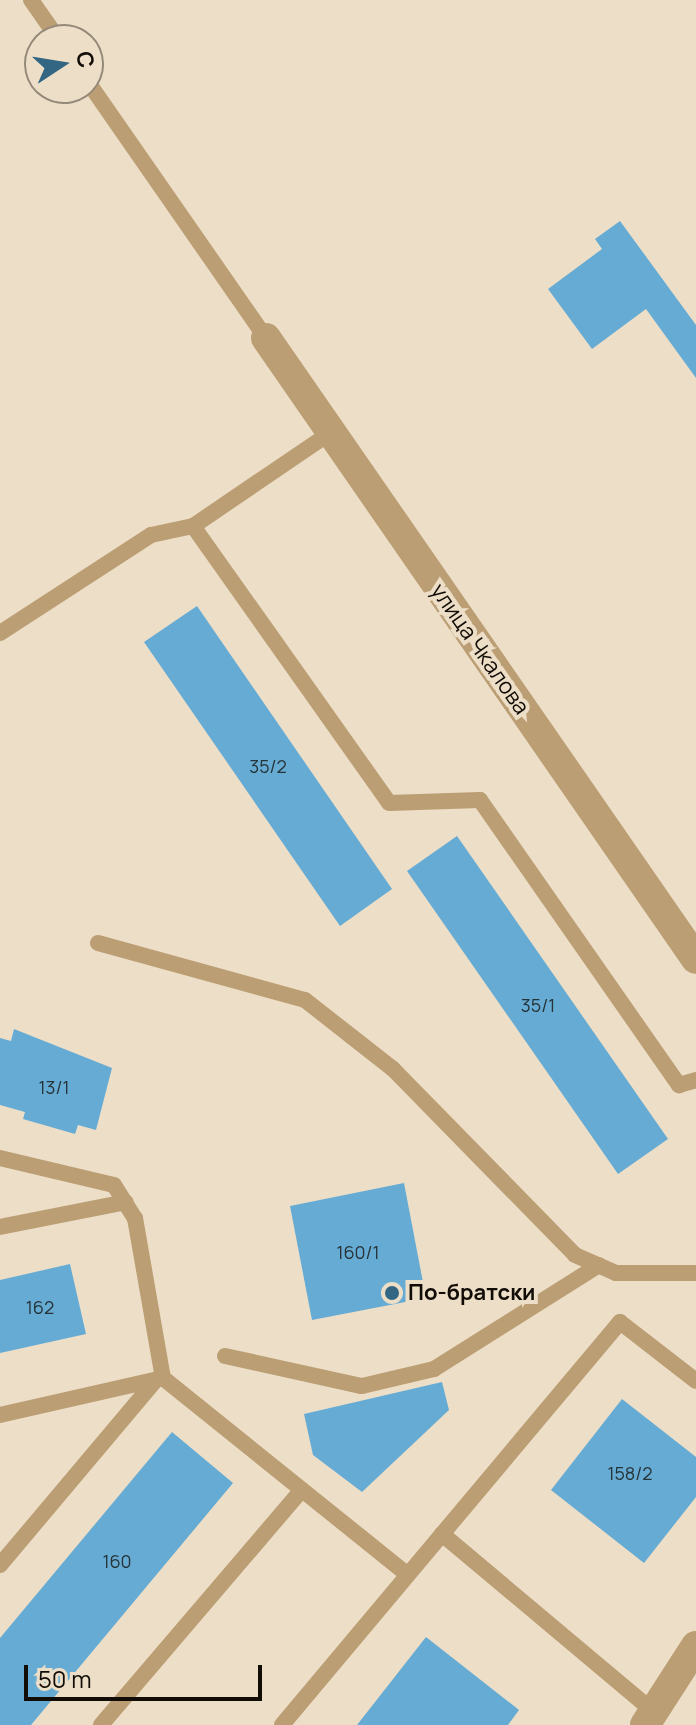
<!DOCTYPE html>
<html>
<head>
<meta charset="utf-8">
<style>
	body { margin:0 }
	#map { position:relative; width:696px; height:1725px; overflow:hidden; background:#eddec8; font-family:Manrope,sans-serif }
	div>[style] { position:absolute }
	[style*='--x'] { left:calc(var(--x)*1px); top:calc(var(--y)*1px); width:calc(var(--w)*1px); rotate:calc(var(--a)*1deg) }
	.building>* { inset:0; background:#66abd3 }
	.lane>* { height:16px; margin:-8px; padding:0 8px; transform-origin:8px; border-radius:8px; background:#bb9e73 }
	.street>* { height:30px; margin:-15px; padding:0 15px; transform-origin:15px; border-radius:15px; background:#bb9e73 }
	.dots>* { width:22px; height:22px; translate:-50% -50%; box-sizing:border-box; border:4px solid #eddec8; border-radius:50% }
	span { translate:-50% -50%; white-space:nowrap; text-align:center; line-height:1.15; -webkit-text-stroke:8px #eddec8; paint-order:stroke }
	.number-label { font-size:18px; color:#263439 }
	.number-label span { -webkit-text-stroke-width:0 }
	.street-label { font-size:22px; color:#110c06 }
	.poi-label { font-size:22px; color:#110c06; font-weight:700 }
	.left { translate:0 -50%; text-align:left }
	.north { position:absolute; left:24px; top:24px; width:80px; height:80px; box-sizing:border-box; background:#eddec8; border:2px solid #958a7a; border-radius:50%; rotate:78deg; font-size:22px; font-weight:700; line-height:32px; text-align:center; color:#110c06 }
	.north::after { content:''; display:block; margin:auto; width:28px; height:36px; background:#326683; clip-path:polygon(50% 0,100% 100%,50% 72%,0 100%) }
	.scale { position:absolute; left:24px; top:1665px; width:238px; height:36px; box-sizing:border-box; border:4px solid #110c06; border-top:0; padding-left:10px; font-size:24px; line-height:28px; white-space:nowrap; color:#110c06; -webkit-text-stroke:6px #eddec8; paint-order:stroke }
</style>
</head>
<body>
<div id="map">
	<div class="building">
		<i style="clip-path:polygon(620px 221px,696px 325px,696px 378px,646px 309px,592px 349px,548px 289px,602px 249px,595px 239px)"></i>
		<i style="clip-path:polygon(197px 606px,392px 889px,340px 926px,144px 642px)"></i>
		<i style="clip-path:polygon(457px 836px,668px 1139px,618px 1174px,407px 871px)"></i>
		<i style="clip-path:polygon(14px 1029px,112px 1068px,96px 1130px,78px 1125px,75px 1134px,23px 1119px,25px 1112px,0 1105px,0 1038px,11px 1041px)"></i>
		<i style="clip-path:polygon(404px 1183px,426px 1298px,312px 1320px,290px 1206px)"></i>
		<i style="clip-path:polygon(70px 1264px,86px 1334px,0 1353px,0 1280px)"></i>
		<i style="clip-path:polygon(442px 1382px,449px 1410px,362px 1492px,313px 1455px,304px 1414px)"></i>
		<i style="clip-path:polygon(622px 1399px,696px 1457px,696px 1497px,644px 1563px,551px 1490px)"></i>
		<i style="clip-path:polygon(172px 1432px,233px 1483px,31px 1725px,0 1725px,0 1638px)"></i>
		<i style="clip-path:polygon(426px 1637px,519px 1710px,508px 1725px,357px 1725px)"></i>
	</div>
	<div class="lane">
		<i style="--x:31;--y:0;--w:49;--a:55"></i>
		<i style="--x:88;--y:82;--w:312;--a:55.2"></i>
		<i style="--x:330;--y:433;--w:166;--a:145.8"></i>
		<i style="--x:193;--y:526;--w:339;--a:54.7"></i>
		<i style="--x:389;--y:803;--w:91;--a:-1.9"></i>
		<i style="--x:480;--y:800;--w:348;--a:55.1"></i>
		<i style="--x:679;--y:1085;--w:18;--a:-16"></i>
		<i style="--x:0;--y:633;--w:180;--a:-33"></i>
		<i style="--x:151;--y:535;--w:43;--a:-12.1"></i>
		<i style="--x:98;--y:943;--w:215;--a:15.4"></i>
		<i style="--x:305;--y:1000;--w:112;--a:38.1"></i>
		<i style="--x:393;--y:1069;--w:260;--a:45.6"></i>
		<i style="--x:575;--y:1255;--w:45;--a:23.7"></i>
		<i style="--x:616;--y:1273;--w:80;--a:0"></i>
		<i style="--x:0;--y:1158;--w:117;--a:13.3"></i>
		<i style="--x:114;--y:1185;--w:39;--a:58"></i>
		<i style="--x:135;--y:1218;--w:162;--a:80.1"></i>
		<i style="--x:0;--y:1227;--w:128;--a:-11.2"></i>
		<i style="--x:225;--y:1356;--w:140;--a:12.4"></i>
		<i style="--x:362;--y:1386;--w:74;--a:-13.3"></i>
		<i style="--x:434;--y:1369;--w:195;--a:-32.2"></i>
		<i style="--x:0;--y:1415;--w:167;--a:-12.8"></i>
		<i style="--x:163;--y:1378;--w:314;--a:38.8"></i>
		<i style="--x:442;--y:1534;--w:277;--a:40"></i>
		<i style="--x:0;--y:1565;--w:242;--a:-49.9"></i>
		<i style="--x:101;--y:1725;--w:309;--a:-49.5"></i>
		<i style="--x:282;--y:1725;--w:526;--a:-50.01"></i>
		<i style="--x:620;--y:1322;--w:96;--a:37.8"></i>
	</div>
	<div class="street">
		<i style="--x:266;--y:338;--w:755;--a:55.3"></i>
		<i style="--x:645;--y:1725;--w:94;--a:-57.2"></i>
	</div>
	<div class="dots">
		<i style="left:392px;top:1293px;background:#326683"></i>
	</div>
	<div class="number-label">
		<span style="left:268px;top:766px">35/2</span>
		<span style="left:538px;top:1005px">35/1</span>
		<span style="left:54px;top:1087px">13/1</span>
		<span style="left:358px;top:1252px">160/1</span>
		<span style="left:40px;top:1307px">162</span>
		<span style="left:630px;top:1473px">158/2</span>
		<span style="left:117px;top:1561px">160</span>
	</div>
	<div class="street-label">
		<span style="left:480px;top:649px;rotate:55deg">улица Чкалова</span>
	</div>
	<div class="poi-label">
		<span class="left" style="left:408px;top:1293px">По-братски</span>
	</div>
	<div class="north">С</div>
	<div class="scale">50 m</div>
</div>
</body>
</html>
